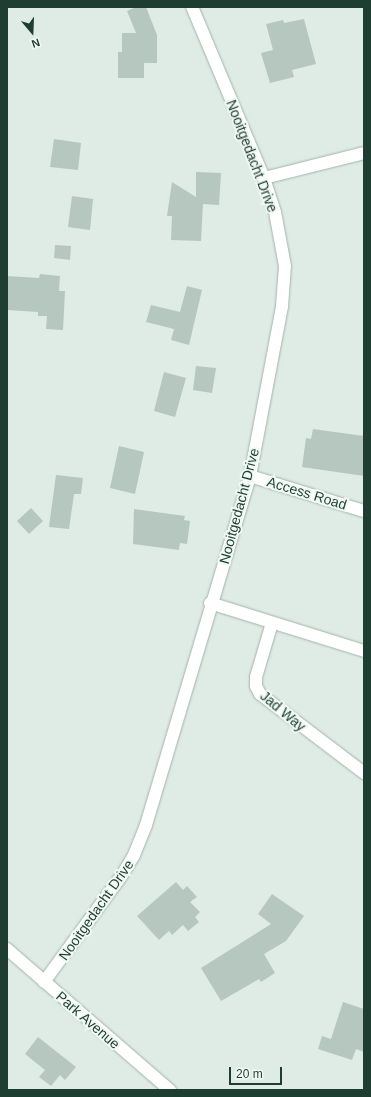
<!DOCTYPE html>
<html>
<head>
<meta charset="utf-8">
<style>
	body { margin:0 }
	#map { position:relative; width:371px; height:1097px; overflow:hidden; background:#dfece5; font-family:Arial,sans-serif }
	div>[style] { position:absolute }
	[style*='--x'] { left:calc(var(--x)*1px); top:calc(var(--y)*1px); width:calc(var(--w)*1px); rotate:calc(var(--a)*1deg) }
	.building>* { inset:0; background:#b5c7be }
	.roads { filter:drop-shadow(0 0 1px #a2b4ac) drop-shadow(0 0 1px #a2b4ac) }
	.minor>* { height:12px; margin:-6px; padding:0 6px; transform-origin:6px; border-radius:6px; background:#fff }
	span { translate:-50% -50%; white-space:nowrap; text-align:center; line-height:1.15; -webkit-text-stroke:4px #f0f8f3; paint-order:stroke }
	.street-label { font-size:14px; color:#1f3e32 }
	.frame { position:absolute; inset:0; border:8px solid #1f3e32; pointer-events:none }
	.north { position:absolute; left:12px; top:12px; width:40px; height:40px; -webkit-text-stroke:3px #f0f8f3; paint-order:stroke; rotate:161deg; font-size:11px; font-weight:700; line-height:16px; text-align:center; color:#1f3e32 }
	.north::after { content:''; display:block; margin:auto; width:14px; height:18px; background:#1f3e32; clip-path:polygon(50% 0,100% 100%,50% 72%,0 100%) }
	.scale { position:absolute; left:229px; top:1067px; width:53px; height:18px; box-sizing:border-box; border:2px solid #1f3e32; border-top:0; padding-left:5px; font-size:12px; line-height:14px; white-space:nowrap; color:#1f3e32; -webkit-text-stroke:3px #f0f8f3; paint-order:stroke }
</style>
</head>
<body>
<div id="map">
	<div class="building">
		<i style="clip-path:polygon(136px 7px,146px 7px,157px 35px,157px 63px,144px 63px,144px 78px,118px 78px,118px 52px,122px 52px,122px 33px,136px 33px,127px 11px)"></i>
		<i style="clip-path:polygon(304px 19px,316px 64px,292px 70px,294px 77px,270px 83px,261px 53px,273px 50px,266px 24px,283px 20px,284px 23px)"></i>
		<i style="clip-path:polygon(54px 139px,81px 143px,78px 170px,50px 167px)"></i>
		<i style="clip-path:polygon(196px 172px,221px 173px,219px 205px,203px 204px,201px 241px,171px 240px,172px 216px,167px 216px,172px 182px,196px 197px)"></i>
		<i style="clip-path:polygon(72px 196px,93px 199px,90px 230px,68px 227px)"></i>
		<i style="clip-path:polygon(55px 245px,71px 246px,70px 260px,54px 258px)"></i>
		<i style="clip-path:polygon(40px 274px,60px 276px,59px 291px,65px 291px,63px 330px,46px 329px,47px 316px,38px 316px,38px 312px,7px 310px,7px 276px,39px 278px)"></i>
		<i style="clip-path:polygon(187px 286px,202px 290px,189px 345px,171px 340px,174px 329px,146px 322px,151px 305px,180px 312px)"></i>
		<i style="clip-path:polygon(196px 366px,216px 368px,212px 393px,193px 390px)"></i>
		<i style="clip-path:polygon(164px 372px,186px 378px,175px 417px,154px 411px)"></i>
		<i style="clip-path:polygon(313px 429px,364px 436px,364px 476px,302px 467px,306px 438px,311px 439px)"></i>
		<i style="clip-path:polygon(119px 446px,144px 452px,135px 494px,110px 488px)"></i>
		<i style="clip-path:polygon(56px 475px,83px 478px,81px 494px,74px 494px,69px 529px,49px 527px)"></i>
		<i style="clip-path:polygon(31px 508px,43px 521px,29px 534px,17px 521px)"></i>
		<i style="clip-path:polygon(134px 509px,185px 516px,184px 520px,190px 521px,187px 544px,180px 543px,179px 550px,133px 544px)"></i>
		<i style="clip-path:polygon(176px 882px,183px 890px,187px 886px,197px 897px,190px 902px,200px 912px,195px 917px,199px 922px,188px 931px,183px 925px,172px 935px,169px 931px,159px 940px,137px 916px)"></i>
		<i style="clip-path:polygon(272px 894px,304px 916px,286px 941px,264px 954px,275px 973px,261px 982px,259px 979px,221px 1001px,201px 968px,271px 924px,258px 914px)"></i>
		<i style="clip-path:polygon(343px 1002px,364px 1009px,364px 1052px,356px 1049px,352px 1060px,318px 1049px,322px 1036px,331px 1039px)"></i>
		<i style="clip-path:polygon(38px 1037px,76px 1067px,65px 1080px,60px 1075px,51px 1086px,39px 1077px,45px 1070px,25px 1054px)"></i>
	</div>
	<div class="roads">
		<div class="minor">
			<i style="--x:264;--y:178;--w:103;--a:-14"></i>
			<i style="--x:250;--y:476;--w:119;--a:17.1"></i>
			<i style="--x:210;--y:603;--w:161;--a:17.3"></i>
			<i style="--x:272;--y:623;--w:56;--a:106.5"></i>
			<i style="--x:256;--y:677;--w:9;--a:90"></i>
			<i style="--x:256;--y:686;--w:9;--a:63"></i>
			<i style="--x:260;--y:694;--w:131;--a:37.2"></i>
			<i style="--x:7;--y:949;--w:216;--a:40.9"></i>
			<i style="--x:44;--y:982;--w:132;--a:-53.9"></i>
			<i style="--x:122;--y:875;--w:23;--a:-59"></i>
			<i style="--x:134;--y:855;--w:32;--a:-68"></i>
			<i style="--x:146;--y:825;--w:364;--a:-73.4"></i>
			<i style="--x:250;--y:476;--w:173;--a:-79.3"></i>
			<i style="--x:282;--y:306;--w:40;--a:-85.7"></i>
			<i style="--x:285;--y:266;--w:55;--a:-100.5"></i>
			<i style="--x:275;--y:212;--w:36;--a:-108"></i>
			<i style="--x:264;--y:178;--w:186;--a:-112.8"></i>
		</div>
	</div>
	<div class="street-label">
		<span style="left:252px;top:156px;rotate:69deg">Nooitgedacht Drive</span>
		<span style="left:307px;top:493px;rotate:17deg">Access Road</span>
		<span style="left:239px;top:506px;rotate:-75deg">Nooitgedacht Drive</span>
		<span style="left:283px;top:711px;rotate:40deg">Jad Way</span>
		<span style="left:96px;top:910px;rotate:-55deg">Nooitgedacht Drive</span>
		<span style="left:88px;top:1020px;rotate:41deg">Park Avenue</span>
	</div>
	<div class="frame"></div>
	<div class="north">N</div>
	<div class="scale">20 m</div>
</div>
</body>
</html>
